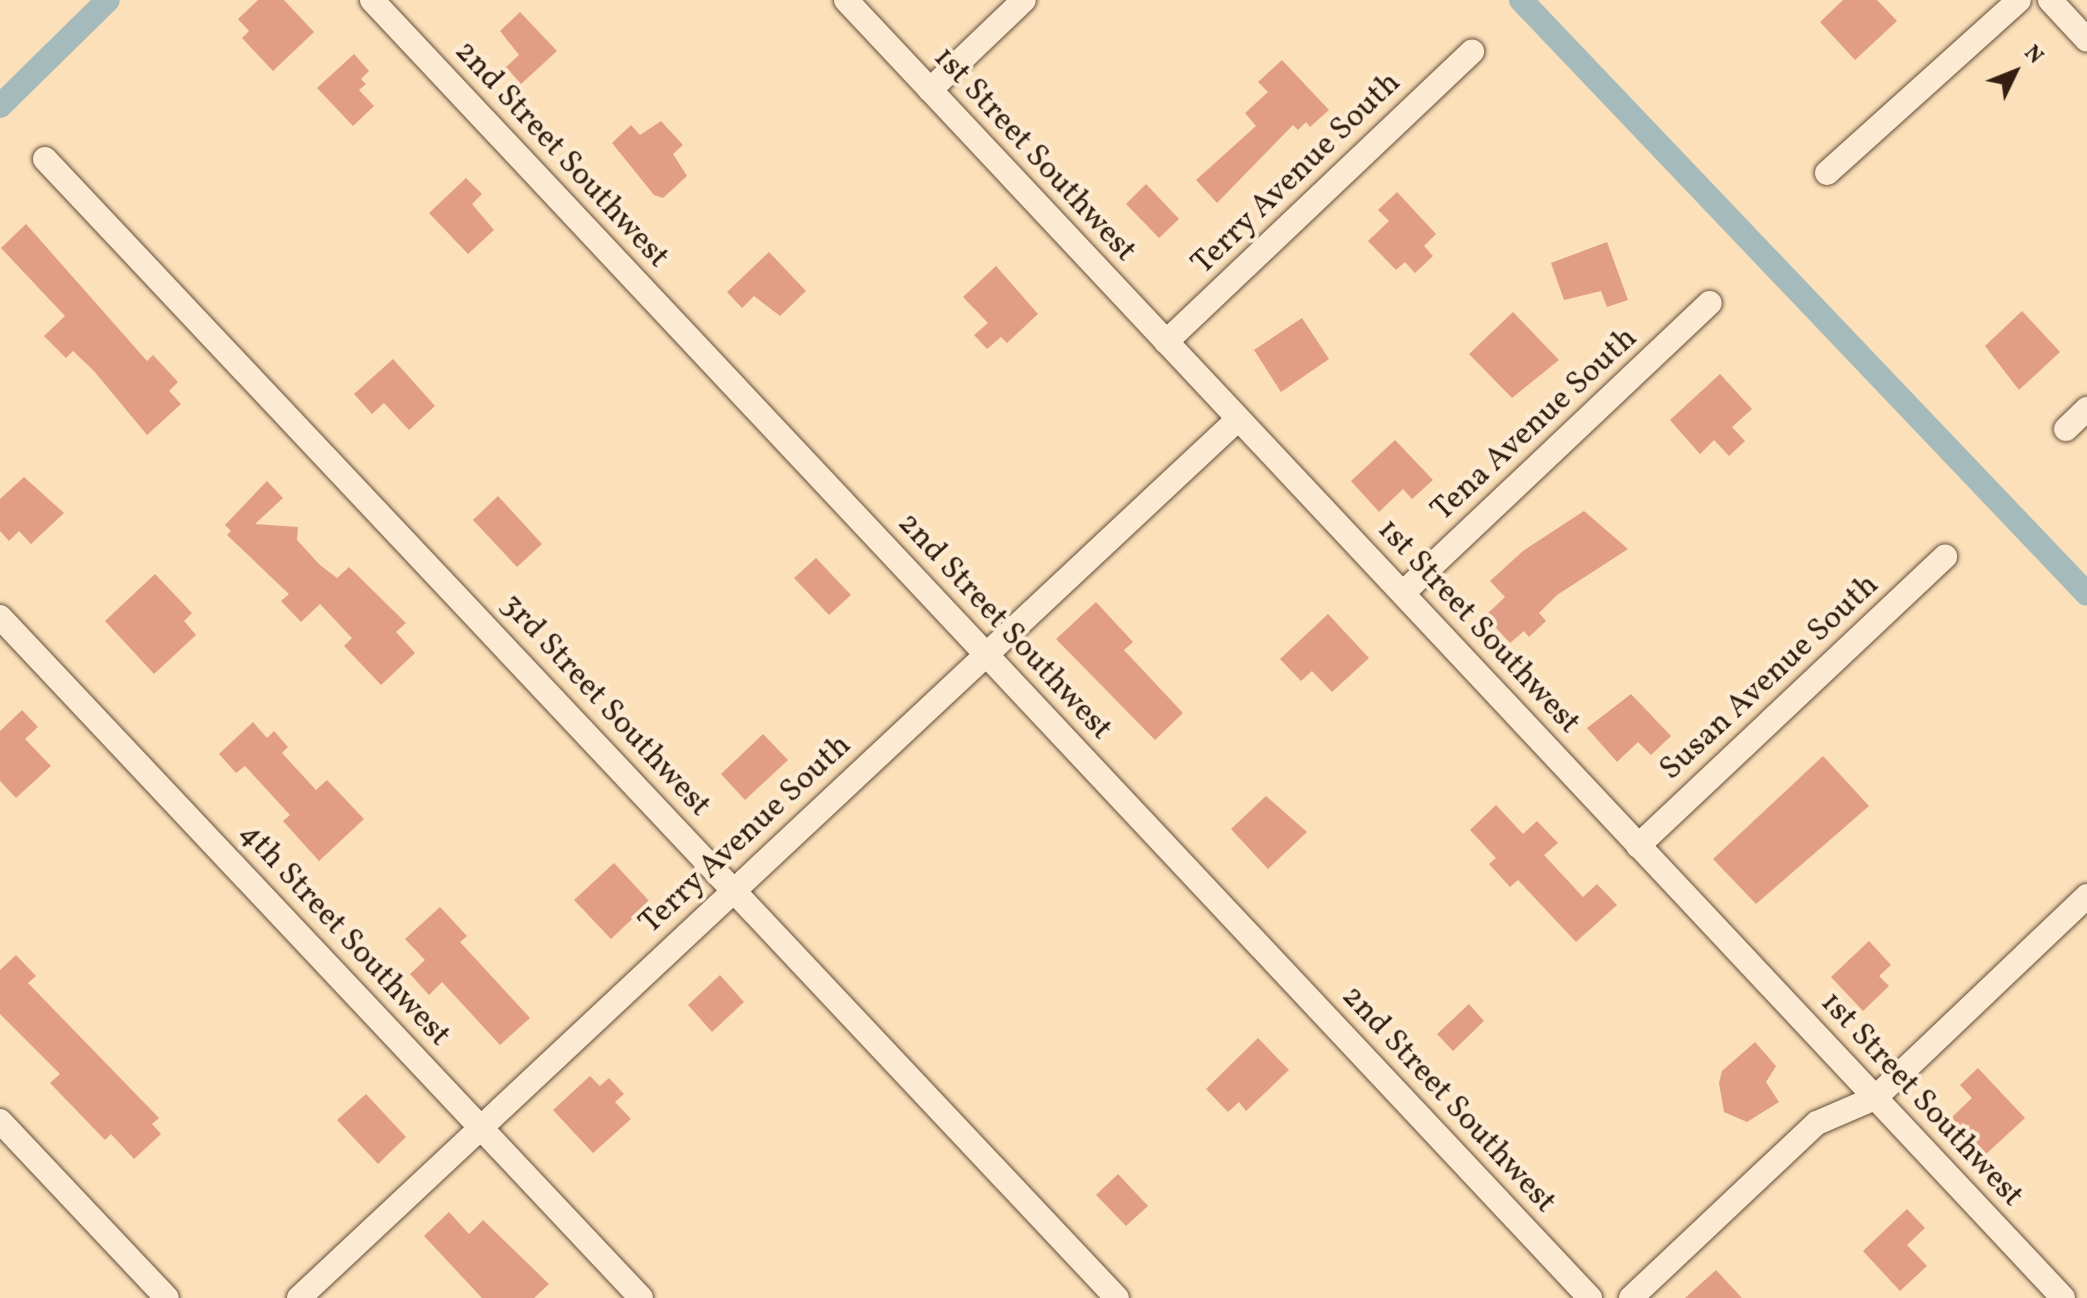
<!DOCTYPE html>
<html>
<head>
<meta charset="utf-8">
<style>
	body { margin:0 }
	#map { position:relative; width:2087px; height:1298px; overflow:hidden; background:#fbe0b9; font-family:Vollkorn,serif }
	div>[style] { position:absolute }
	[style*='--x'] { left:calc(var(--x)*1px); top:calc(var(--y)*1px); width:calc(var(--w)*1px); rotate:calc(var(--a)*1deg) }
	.canal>* { height:24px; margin:-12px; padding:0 12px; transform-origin:12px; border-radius:12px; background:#a5babb }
	.building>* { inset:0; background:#e19e84 }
	.roads { filter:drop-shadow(0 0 2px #664e3b) drop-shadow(0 0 2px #664e3b) }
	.minor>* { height:24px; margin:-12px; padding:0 12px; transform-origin:12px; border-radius:12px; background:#fcebd2 }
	span { translate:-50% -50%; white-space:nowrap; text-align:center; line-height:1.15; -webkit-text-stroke:8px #fcebd2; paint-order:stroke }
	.street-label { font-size:32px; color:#341e11 }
	.north { position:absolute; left:1975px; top:32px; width:80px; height:80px; -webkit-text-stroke:6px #fcebd2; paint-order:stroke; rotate:47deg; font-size:22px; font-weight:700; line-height:32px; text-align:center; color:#341e11 }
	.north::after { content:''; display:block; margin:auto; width:28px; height:36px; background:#341e11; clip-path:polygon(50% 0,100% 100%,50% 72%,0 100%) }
</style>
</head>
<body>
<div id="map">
	<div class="canal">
		<i style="--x:1521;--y:0;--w:820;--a:46.38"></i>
		<i style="--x:0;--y:106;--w:151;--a:-44.5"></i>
	</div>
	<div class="building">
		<i style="clip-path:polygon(258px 0,284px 0,314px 32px,273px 71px,242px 38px,249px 31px,238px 19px)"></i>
		<i style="clip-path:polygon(1843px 0,1877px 0,1897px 21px,1855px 60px,1820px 22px)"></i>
		<i style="clip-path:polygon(520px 12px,557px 51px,521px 84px,506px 67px,519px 55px,500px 31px)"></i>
		<i style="clip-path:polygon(354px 54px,369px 71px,361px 79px,366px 84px,359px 90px,374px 106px,353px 126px,317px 88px)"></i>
		<i style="clip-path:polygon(1282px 60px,1329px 110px,1310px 127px,1306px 122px,1298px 130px,1293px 125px,1217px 203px,1196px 180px,1256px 126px,1245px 113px,1268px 92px,1258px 82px)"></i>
		<i style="clip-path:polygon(661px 121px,683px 145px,673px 154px,687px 176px,663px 198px,654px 195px,612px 143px,631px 125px,640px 135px)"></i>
		<i style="clip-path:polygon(466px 178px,482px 194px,472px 204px,494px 230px,468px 254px,429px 213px)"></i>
		<i style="clip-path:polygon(1146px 184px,1179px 219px,1159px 238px,1126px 204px)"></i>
		<i style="clip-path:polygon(1397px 192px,1436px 234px,1424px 246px,1433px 256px,1415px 273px,1405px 262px,1396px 270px,1368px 241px,1389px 221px,1378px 210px)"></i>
		<i style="clip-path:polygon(26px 224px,147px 361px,153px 355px,178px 382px,169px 391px,181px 404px,147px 435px,94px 371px,73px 351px,66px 358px,44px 336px,65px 316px,1px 248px)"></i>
		<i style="clip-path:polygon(1607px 242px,1628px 300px,1607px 307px,1601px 291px,1564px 300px,1551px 263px)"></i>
		<i style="clip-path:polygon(769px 252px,806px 291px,780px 316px,754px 296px,742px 308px,727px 292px)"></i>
		<i style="clip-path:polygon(996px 266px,1038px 314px,1007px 343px,1001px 337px,987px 349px,974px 335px,988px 323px,963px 297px)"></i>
		<i style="clip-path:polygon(2022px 311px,2060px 352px,2019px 390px,1985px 346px)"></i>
		<i style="clip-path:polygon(1513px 312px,1559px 360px,1512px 398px,1469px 354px)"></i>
		<i style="clip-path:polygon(1302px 318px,1329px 359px,1281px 392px,1254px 350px)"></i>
		<i style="clip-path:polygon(393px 359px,435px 406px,409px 430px,384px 403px,372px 414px,354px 394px)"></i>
		<i style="clip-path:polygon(1720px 374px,1752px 409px,1732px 427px,1745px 441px,1729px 456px,1714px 440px,1700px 454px,1670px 420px)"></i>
		<i style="clip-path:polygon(1395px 440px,1433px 480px,1412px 499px,1403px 489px,1379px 512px,1351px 481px)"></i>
		<i style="clip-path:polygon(24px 477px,64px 513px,31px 544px,19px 531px,9px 541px,0 531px,0 499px)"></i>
		<i style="clip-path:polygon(267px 481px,283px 498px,255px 524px,298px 527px,297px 540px,320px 565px,337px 578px,349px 567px,406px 623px,396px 632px,415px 653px,381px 685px,344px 646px,352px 638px,320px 604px,301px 622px,281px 601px,289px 594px,227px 535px,231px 531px,225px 525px)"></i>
		<i style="clip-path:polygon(498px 496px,542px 544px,517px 567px,473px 520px)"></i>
		<i style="clip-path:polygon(1584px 511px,1628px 549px,1557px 595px,1539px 613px,1546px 621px,1529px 637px,1524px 631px,1510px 643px,1485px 616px,1505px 597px,1490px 581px,1523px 551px)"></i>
		<i style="clip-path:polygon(816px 558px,851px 595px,829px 615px,794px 578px)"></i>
		<i style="clip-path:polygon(155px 574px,192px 613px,184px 621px,196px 635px,154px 674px,105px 621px)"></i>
		<i style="clip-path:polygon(1096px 602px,1133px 642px,1124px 650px,1183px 713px,1155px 740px,1056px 639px)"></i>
		<i style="clip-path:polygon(1328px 614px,1369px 658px,1332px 692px,1312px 671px,1301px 681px,1280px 659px)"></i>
		<i style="clip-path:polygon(1631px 694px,1671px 736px,1651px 755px,1638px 742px,1617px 762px,1587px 728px)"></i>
		<i style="clip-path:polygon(22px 710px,38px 727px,25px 739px,51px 766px,16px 798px,0 781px,0 731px)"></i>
		<i style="clip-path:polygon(253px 722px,267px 738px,274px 731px,288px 747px,282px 753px,316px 790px,327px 780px,364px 819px,319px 861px,283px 821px,290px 815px,245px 766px,236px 773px,219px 754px)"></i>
		<i style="clip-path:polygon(763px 734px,788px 760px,745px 800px,721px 774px)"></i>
		<i style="clip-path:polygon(1823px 756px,1869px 806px,1756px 904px,1713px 859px)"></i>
		<i style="clip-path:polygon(1266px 796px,1307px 832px,1268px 869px,1231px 829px)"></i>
		<i style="clip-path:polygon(1496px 805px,1523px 834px,1537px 821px,1558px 843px,1544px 855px,1583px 897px,1597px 884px,1617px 905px,1576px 942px,1518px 880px,1510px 887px,1489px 864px,1496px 858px,1470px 830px)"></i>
		<i style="clip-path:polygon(614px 863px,650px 902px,611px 939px,574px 900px)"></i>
		<i style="clip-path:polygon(440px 907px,467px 936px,460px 942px,530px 1018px,500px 1045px,442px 982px,429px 995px,410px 974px,425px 960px,405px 939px)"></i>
		<i style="clip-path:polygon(1869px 941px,1891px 965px,1879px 976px,1889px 986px,1863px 1011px,1831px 977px)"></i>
		<i style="clip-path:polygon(16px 955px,36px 976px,28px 983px,159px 1118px,152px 1124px,161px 1134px,134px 1159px,111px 1134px,105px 1140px,50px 1083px,60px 1074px,0 1014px,0 970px)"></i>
		<i style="clip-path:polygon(720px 975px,744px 1002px,712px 1032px,688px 1005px)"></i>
		<i style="clip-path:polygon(1469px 1004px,1484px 1021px,1453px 1051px,1437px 1034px)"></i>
		<i style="clip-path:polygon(1258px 1038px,1289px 1070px,1246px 1111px,1239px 1102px,1228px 1112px,1206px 1089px)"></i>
		<i style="clip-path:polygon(1755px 1042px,1776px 1066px,1766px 1082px,1779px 1102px,1747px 1122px,1724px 1112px,1719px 1083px,1722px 1071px)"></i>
		<i style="clip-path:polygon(1978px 1068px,2025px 1118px,1985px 1155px,1951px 1118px,1972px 1098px,1960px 1085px)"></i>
		<i style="clip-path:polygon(590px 1076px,600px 1086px,609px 1078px,624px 1094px,615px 1102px,631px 1119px,593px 1153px,553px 1110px)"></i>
		<i style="clip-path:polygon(366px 1094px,406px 1137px,378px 1164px,337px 1120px)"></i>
		<i style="clip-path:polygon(1118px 1174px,1148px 1206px,1126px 1226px,1096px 1195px)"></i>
		<i style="clip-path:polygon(1907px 1209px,1925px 1228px,1907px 1245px,1927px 1266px,1900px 1291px,1863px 1251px)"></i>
		<i style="clip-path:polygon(449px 1212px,469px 1234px,483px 1220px,549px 1284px,534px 1298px,482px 1298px,424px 1236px)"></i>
		<i style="clip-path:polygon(1716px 1270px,1742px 1298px,1685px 1298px)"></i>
	</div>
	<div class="roads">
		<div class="minor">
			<i style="--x:372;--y:0;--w:1780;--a:46.82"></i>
			<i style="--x:846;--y:0;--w:1779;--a:46.84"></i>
			<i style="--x:2050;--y:0;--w:54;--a:47.2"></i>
			<i style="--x:930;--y:90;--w:130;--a:-43.8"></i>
			<i style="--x:45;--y:159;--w:1564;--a:46.74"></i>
			<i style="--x:1827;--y:173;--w:258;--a:-42"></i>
			<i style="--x:1166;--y:342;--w:422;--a:-43.5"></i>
			<i style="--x:2066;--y:429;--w:29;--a:-44"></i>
			<i style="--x:1403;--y:593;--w:422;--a:-43.4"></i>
			<i style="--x:0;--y:617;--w:935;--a:46.73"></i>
			<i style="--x:1638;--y:846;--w:422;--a:-43.3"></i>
			<i style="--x:0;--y:1121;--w:243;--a:46.7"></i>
			<i style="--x:299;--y:1298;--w:1286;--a:-43.11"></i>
			<i style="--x:1631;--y:1298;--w:255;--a:-43.3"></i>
			<i style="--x:1817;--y:1123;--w:63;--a:-23.3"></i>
			<i style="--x:1875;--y:1098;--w:293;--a:-43.6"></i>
		</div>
	</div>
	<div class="street-label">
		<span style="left:561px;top:155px;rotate:47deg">2nd Street Southwest</span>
		<span style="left:1034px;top:155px;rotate:47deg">1st Street Southwest</span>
		<span style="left:1297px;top:174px;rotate:-44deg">Terry Avenue South</span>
		<span style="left:1535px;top:425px;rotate:-43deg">Tena Avenue South</span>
		<span style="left:1004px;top:627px;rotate:47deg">2nd Street Southwest</span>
		<span style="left:1478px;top:627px;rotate:47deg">1st Street Southwest</span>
		<span style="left:1770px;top:678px;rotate:-43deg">Susan Avenue South</span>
		<span style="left:605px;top:706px;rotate:47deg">3rd Street Southwest</span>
		<span style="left:746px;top:835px;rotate:-43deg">Terry Avenue South</span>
		<span style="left:344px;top:935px;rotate:47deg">4th Street Southwest</span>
		<span style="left:1448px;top:1100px;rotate:47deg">2nd Street Southwest</span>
		<span style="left:1921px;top:1100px;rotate:47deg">1st Street Southwest</span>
	</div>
	<div class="north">N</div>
</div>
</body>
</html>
